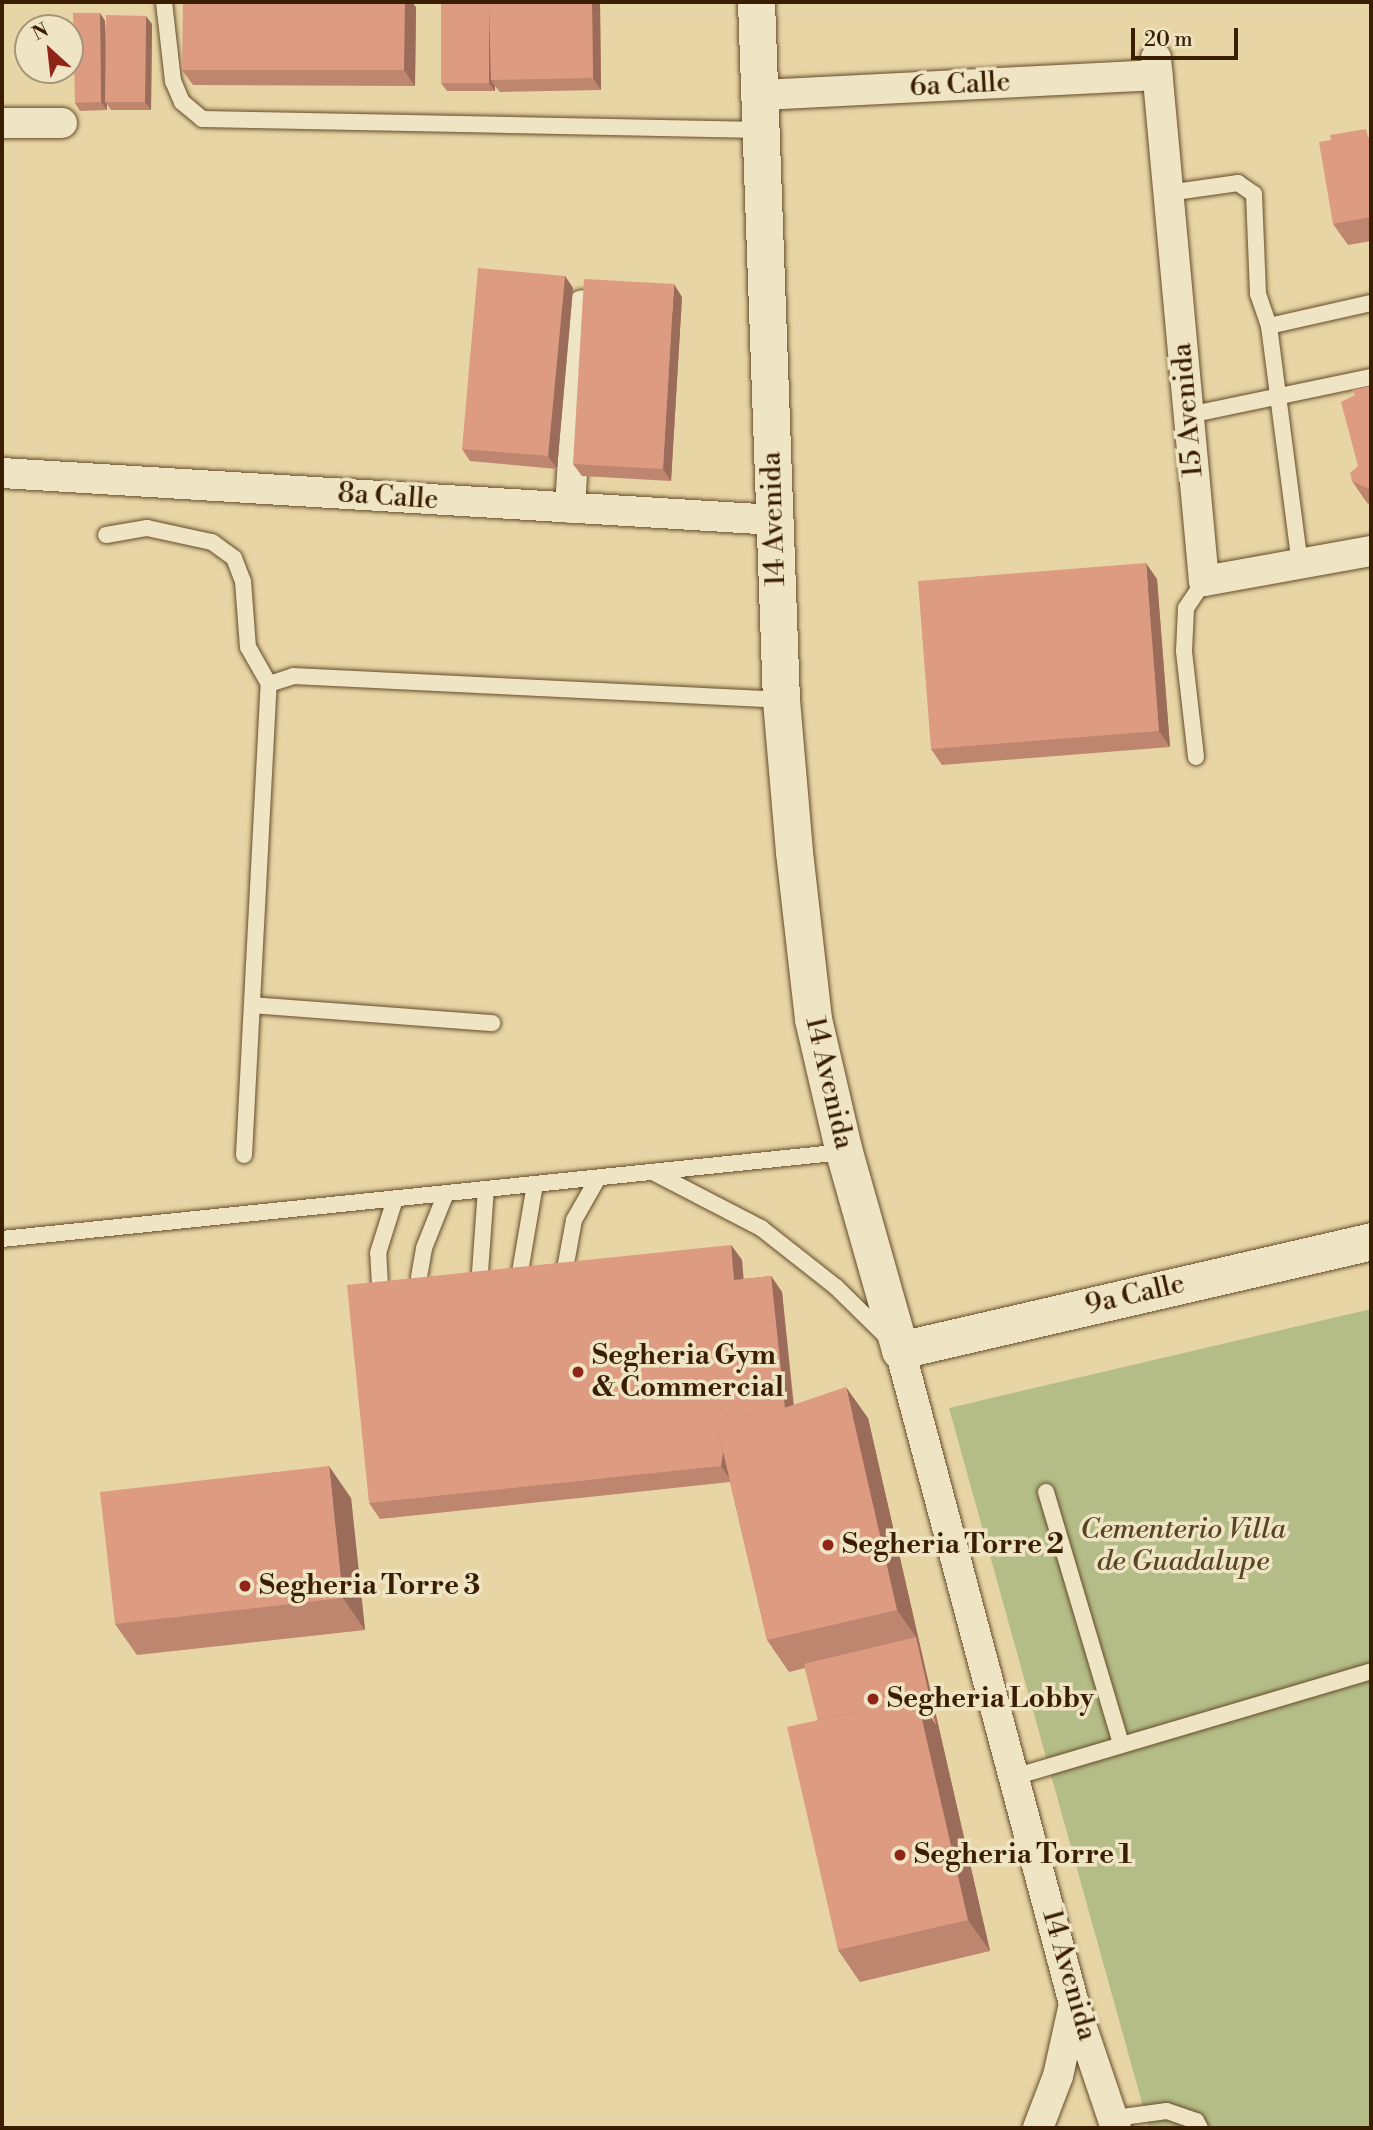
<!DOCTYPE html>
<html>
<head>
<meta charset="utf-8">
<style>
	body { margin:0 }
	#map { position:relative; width:1373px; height:2130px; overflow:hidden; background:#e7d5a5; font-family:"Libre Bodoni",serif }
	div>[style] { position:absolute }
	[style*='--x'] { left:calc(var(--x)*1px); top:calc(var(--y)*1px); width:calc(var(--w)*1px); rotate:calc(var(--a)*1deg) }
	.green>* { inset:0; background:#b4bd87 }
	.roads { filter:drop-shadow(0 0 2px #644c2a) drop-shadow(0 0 2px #644c2a) }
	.service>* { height:16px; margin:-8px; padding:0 8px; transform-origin:8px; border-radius:8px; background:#efe4c4 }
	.minor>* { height:30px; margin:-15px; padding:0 15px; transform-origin:15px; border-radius:15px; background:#efe4c4 }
	.tertiary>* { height:37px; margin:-18.5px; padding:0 18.5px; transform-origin:18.5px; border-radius:18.5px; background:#efe4c4 }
	.wall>* { inset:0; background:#be856f }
	.shaded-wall>* { inset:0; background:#9b6c5a }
	.building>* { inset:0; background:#dd9b81 }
	.dots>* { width:19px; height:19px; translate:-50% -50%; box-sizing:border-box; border:4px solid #efe4c4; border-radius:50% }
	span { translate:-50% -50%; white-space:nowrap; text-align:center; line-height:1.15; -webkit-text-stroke:7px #efe4c4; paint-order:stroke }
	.street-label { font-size:28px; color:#391e01 }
	.poi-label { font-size:28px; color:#391e01; font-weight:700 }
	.left { translate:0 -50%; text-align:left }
	.park-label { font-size:28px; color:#584622; font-style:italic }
	.frame { position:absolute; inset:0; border:4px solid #391e01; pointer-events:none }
	.north { position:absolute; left:14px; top:14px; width:70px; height:70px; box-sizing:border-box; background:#efe4c4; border:2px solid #a69576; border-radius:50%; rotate:333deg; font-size:19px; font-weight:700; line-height:28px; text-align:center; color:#391e01 }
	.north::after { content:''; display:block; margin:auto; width:24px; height:32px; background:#8f2418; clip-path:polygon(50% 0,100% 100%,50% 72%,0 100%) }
	.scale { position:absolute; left:1131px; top:28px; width:107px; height:32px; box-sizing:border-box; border:4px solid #391e01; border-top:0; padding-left:9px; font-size:21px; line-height:24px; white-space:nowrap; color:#391e01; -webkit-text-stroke:5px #efe4c4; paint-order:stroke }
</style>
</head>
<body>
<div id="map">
	<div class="green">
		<i style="clip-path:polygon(1371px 1309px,1371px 2128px,1149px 2128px,949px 1408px)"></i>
	</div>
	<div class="roads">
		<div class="service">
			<i style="--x:164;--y:2;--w:80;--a:83.5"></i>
			<i style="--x:173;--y:81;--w:23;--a:67"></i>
			<i style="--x:182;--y:102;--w:26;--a:40"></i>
			<i style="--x:202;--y:119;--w:559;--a:1.13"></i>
			<i style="--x:1168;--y:193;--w:71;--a:-8.1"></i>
			<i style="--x:1238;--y:183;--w:19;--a:35"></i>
			<i style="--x:1254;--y:194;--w:100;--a:87.7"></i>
			<i style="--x:1258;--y:294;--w:34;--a:71"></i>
			<i style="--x:1269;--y:326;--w:105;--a:-12.7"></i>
			<i style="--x:1269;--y:326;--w:240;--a:82.6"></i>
			<i style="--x:1189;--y:415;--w:186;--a:-11.8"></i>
			<i style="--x:106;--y:535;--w:42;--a:-9.7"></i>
			<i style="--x:147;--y:528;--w:66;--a:12.2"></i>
			<i style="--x:212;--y:542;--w:27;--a:36"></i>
			<i style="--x:234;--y:558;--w:25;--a:69"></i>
			<i style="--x:243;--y:581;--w:66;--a:85.7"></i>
			<i style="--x:248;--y:647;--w:43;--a:60.4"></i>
			<i style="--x:1196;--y:757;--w:107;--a:-96.5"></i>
			<i style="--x:1184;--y:651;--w:43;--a:-87.3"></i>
			<i style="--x:1186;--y:608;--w:32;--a:-56"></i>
			<i style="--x:252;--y:1005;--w:241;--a:4.3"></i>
			<i style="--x:244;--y:1155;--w:472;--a:-87"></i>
			<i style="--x:269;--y:684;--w:25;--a:-18"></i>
			<i style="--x:293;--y:676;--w:489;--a:2.8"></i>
			<i style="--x:653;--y:1172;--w:122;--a:27.4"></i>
			<i style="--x:761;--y:1228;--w:95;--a:38.2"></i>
			<i style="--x:836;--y:1287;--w:74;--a:44.5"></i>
			<i style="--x:2;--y:1239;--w:846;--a:-5.9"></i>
			<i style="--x:565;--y:1269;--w:50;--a:-79.6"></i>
			<i style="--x:574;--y:1220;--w:48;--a:-60.3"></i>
			<i style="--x:480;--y:1272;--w:83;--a:-85.9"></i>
			<i style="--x:520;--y:1272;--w:89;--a:-80.3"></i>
			<i style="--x:419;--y:1277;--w:29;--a:-80"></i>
			<i style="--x:424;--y:1248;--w:59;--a:-68.2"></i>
			<i style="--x:380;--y:1286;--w:33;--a:-93"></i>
			<i style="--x:378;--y:1253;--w:57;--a:-72.5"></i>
			<i style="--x:1046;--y:1492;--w:263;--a:73.4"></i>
			<i style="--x:1014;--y:1777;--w:372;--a:-16.5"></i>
			<i style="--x:1115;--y:2118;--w:52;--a:-7.7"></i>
			<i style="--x:1167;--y:2111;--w:31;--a:19"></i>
			<i style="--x:1196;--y:2121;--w:8;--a:60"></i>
		</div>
		<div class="minor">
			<i style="--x:1156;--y:58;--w:525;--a:84.76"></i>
			<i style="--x:1204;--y:581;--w:170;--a:-10.2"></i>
			<i style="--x:762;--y:95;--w:396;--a:-2.9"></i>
			<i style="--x:2;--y:123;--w:60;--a:0"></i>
			<i style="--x:2;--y:473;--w:773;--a:3.48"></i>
			<i style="--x:570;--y:508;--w:203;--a:-86.6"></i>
			<i style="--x:900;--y:1350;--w:677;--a:75.1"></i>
			<i style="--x:1074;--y:2004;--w:131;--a:71.3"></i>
			<i style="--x:1038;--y:2128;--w:56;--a:-69"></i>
			<i style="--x:1058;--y:2076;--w:74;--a:-77.5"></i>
		</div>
		<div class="tertiary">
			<i style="--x:756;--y:2;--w:698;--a:87.95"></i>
			<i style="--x:781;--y:700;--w:153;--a:85.1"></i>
			<i style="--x:794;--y:852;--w:168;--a:83.5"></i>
			<i style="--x:813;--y:1019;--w:137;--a:76.9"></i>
			<i style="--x:844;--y:1152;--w:206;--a:74.2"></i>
			<i style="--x:900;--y:1350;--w:483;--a:-13"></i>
		</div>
	</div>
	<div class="wall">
		<i style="clip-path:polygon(441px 2px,600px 2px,601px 90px,500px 92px,495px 86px,495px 91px,447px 91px,441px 83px)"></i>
		<i style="clip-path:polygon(416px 7px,415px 86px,193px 85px,182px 70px)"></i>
		<i style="clip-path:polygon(100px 13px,105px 21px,106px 44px,152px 24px,151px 110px,111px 110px,107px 104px,107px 110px,80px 111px,75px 103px)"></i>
		<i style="clip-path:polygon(1371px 136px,1371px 241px,1348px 245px,1333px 224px)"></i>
		<i style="clip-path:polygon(565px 276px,573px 288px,557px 469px,470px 461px,462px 449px)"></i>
		<i style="clip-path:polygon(682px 297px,671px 481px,582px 476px,573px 464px)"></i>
		<i style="clip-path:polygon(1371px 386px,1371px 505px,1367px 503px,1352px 481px,1358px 466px)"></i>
		<i style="clip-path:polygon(1157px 579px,1170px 747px,942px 765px,931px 749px)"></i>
		<i style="clip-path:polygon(731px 1245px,742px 1260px,743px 1279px,771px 1276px,782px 1292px,794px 1405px,868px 1418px,990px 1951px,860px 1982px,838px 1950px,818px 1720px,805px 1668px,789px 1672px,767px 1640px,730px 1482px,380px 1519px,369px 1503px)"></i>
		<i style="clip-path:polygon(351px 1498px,365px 1630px,137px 1655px,115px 1624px)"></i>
	</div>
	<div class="shaded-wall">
		<i style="clip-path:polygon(402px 2px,412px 2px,416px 7px,415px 86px,404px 70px)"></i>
		<i style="clip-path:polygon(489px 2px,491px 80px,495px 86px,495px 91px,489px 83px)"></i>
		<i style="clip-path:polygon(592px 2px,600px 2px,601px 90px,593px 78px)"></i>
		<i style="clip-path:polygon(100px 13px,105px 21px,107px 102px,105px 102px,107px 104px,107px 110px,101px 102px)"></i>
		<i style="clip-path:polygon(146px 16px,152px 24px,151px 110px,145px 102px)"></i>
		<i style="clip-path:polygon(565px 276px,573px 288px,557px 469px,548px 456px)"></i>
		<i style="clip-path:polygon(674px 284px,682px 297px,671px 481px,663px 469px)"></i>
		<i style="clip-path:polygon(1146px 563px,1157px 579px,1170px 747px,1159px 731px)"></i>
		<i style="clip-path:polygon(731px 1245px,742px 1260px,745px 1295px,734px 1280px)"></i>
		<i style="clip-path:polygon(771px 1276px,782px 1292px,797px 1443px,786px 1427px)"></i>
		<i style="clip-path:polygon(846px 1387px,868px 1418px,919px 1641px,897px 1610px)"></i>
		<i style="clip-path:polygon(726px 1433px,732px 1482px,721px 1466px)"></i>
		<i style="clip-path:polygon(329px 1466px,351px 1498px,365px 1630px,343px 1598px)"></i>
		<i style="clip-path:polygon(916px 1637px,919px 1641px,990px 1951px,968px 1920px,917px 1698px)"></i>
	</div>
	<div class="building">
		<i style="clip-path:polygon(183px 2px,405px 2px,404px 70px,182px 70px)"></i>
		<i style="clip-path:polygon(441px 2px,489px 2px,489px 83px,441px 83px)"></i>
		<i style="clip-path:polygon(489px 2px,592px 2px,593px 78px,491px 80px)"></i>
		<i style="clip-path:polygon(73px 13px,100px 13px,101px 102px,75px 103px)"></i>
		<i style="clip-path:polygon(106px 15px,146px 16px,145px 102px,105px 102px)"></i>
		<i style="clip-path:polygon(1366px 129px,1368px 137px,1371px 136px,1371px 217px,1333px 224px,1319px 142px,1331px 140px,1330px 135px)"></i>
		<i style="clip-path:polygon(478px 268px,565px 276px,548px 456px,462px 449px)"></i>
		<i style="clip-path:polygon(584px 279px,674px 284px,663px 469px,573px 464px)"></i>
		<i style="clip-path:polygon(1371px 386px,1371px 487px,1367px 488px,1352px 481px,1350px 473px,1358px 466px,1341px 402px,1355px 395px,1352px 390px)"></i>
		<i style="clip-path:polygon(1146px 563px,1159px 731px,931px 749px,918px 581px)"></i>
		<i style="clip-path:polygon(731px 1245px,734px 1280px,771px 1276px,785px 1408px,775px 1411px,715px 1417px,723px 1452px,721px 1466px,369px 1503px,347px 1285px)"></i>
		<i style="clip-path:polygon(846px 1387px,897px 1610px,767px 1640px,715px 1417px,775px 1411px)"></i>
		<i style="clip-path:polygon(329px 1466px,343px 1598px,115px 1624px,100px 1492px)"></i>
		<i style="clip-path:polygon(916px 1637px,936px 1725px,917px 1698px,818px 1720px,804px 1664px)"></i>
		<i style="clip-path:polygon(917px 1698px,968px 1920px,838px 1950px,787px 1727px)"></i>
	</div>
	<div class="dots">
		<i style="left:578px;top:1372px;background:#8f2418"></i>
		<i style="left:828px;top:1545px;background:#8f2418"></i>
		<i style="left:245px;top:1586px;background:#8f2418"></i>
		<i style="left:873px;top:1699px;background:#8f2418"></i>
		<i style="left:900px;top:1855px;background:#8f2418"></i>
	</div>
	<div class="street-label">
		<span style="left:960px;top:85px;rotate:-3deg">6a Calle</span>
		<span style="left:1188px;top:410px;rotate:-95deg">15 Avenida</span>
		<span style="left:388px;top:497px;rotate:4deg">8a Calle</span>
		<span style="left:774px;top:519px;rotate:-92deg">14 Avenida</span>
		<span style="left:829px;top:1083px;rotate:77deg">14 Avenida</span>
		<span style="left:1135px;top:1295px;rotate:-13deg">9a Calle</span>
		<span style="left:1069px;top:1975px;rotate:74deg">14 Avenida</span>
	</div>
	<div class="poi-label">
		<span class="left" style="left:592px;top:1372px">Segheria Gym<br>&amp; Commercial</span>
		<span class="left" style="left:842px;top:1545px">Segheria Torre 2</span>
		<span class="left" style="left:259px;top:1586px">Segheria Torre 3</span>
		<span class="left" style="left:887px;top:1699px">Segheria Lobby</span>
		<span class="left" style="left:914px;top:1855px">Segheria Torre 1</span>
	</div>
	<div class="park-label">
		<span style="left:1183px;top:1546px">Cementerio Villa<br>de Guadalupe</span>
	</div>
	<div class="frame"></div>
	<div class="north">N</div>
	<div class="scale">20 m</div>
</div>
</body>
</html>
